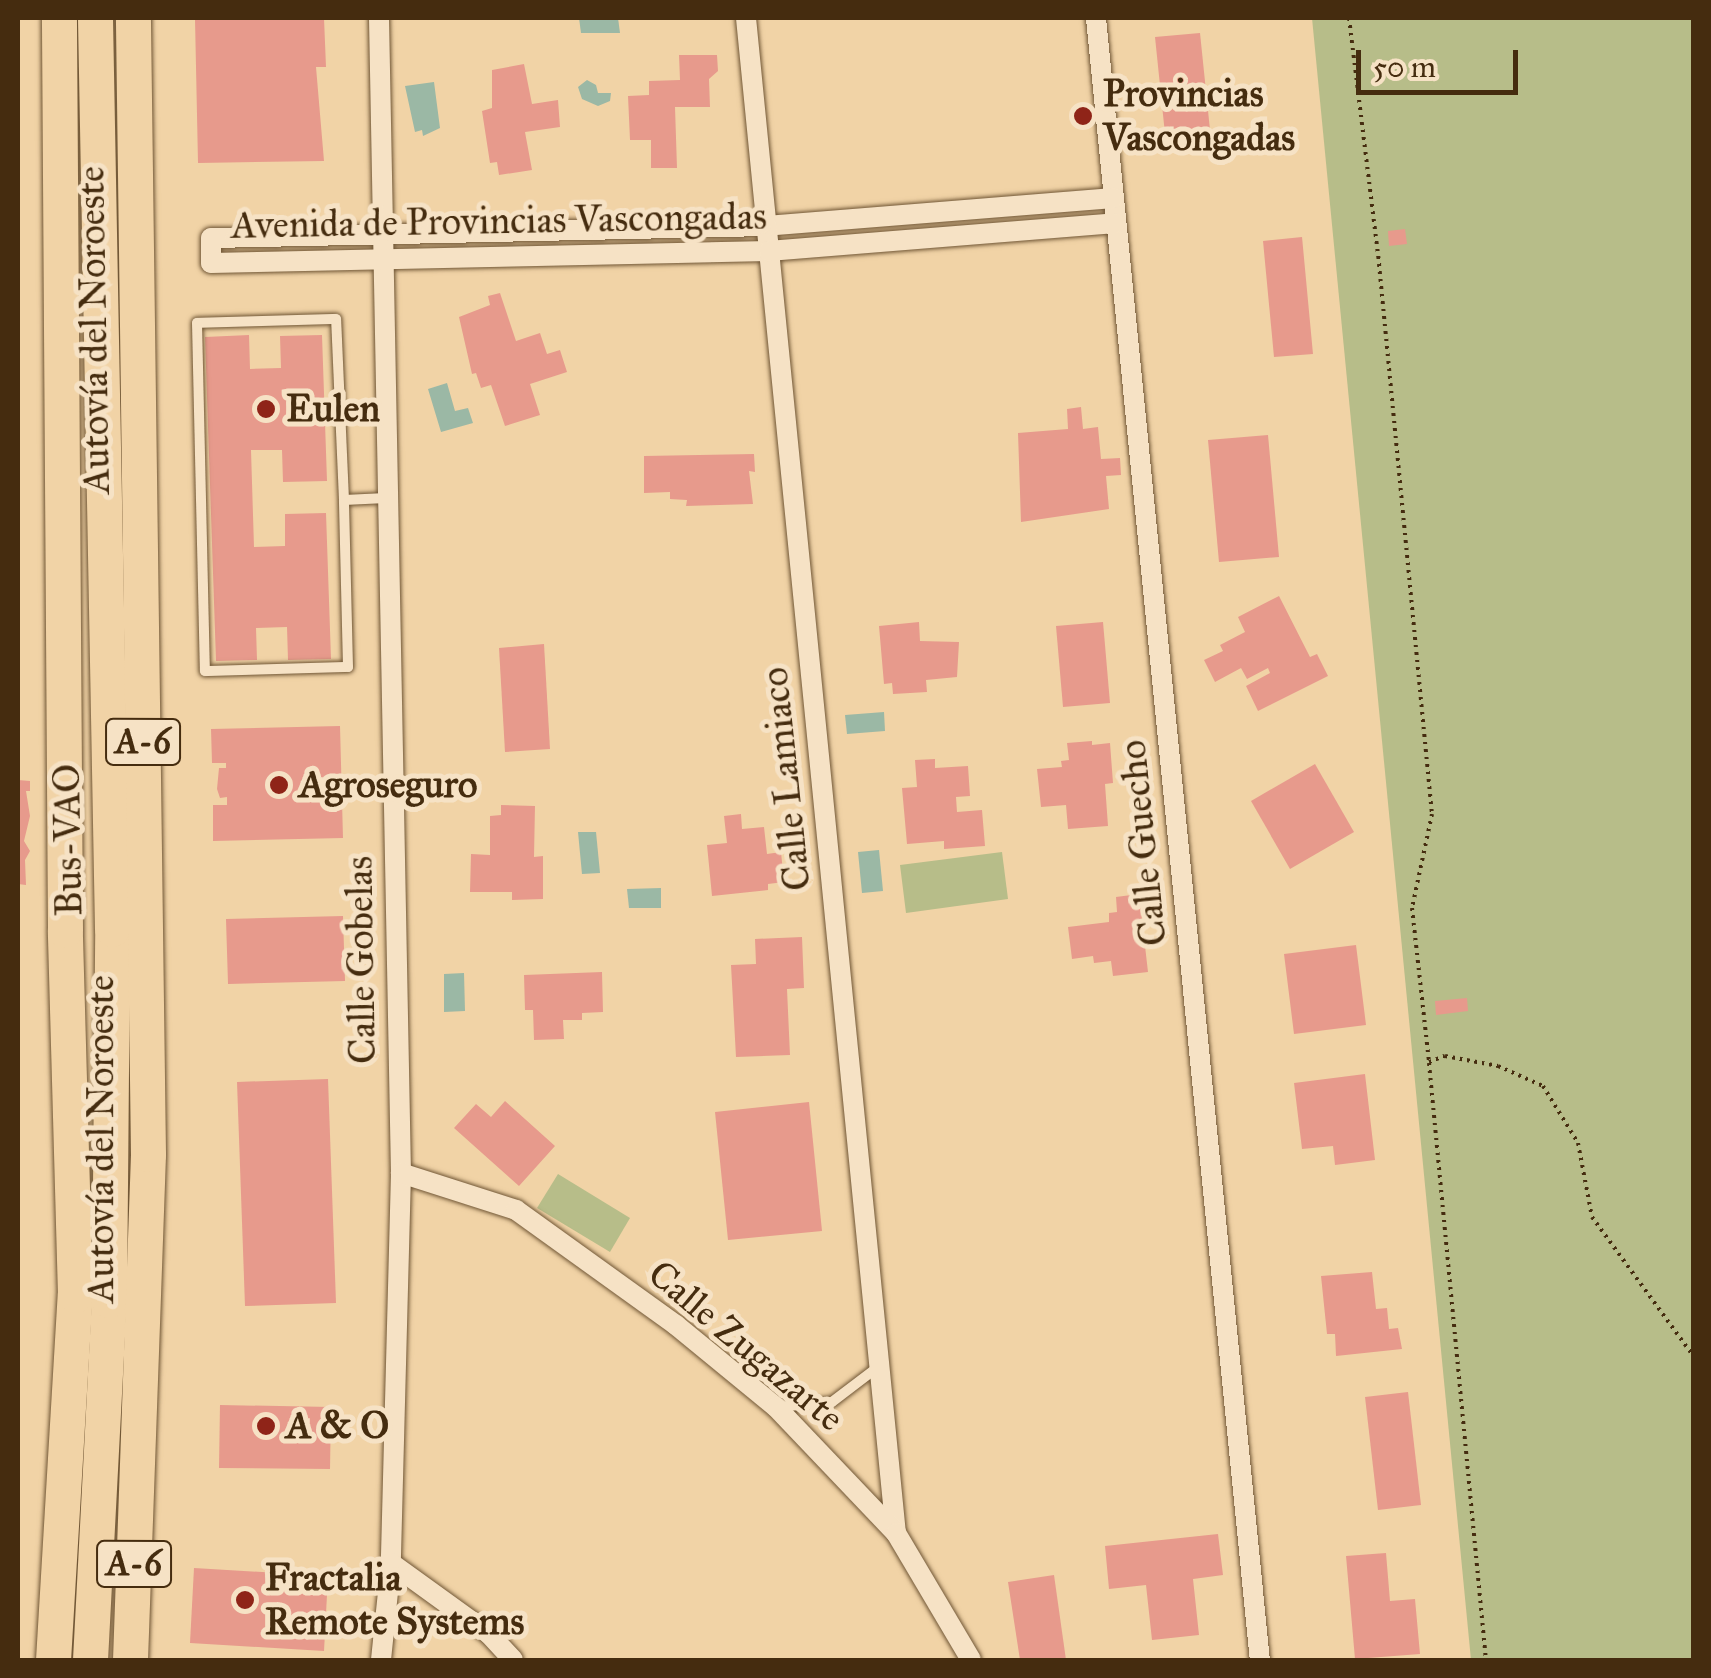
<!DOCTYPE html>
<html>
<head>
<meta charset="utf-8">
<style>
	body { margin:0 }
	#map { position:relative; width:1711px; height:1678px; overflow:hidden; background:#f1d3a6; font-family:"IM FELL Great Primer",serif }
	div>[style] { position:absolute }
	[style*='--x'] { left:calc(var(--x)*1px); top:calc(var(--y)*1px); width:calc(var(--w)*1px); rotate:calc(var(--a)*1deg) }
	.green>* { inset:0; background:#b7bd89 }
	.water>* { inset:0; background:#9bb8a5 }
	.building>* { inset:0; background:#e79a8c }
	.path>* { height:4px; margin-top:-2px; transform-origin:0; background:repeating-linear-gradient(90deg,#452c0f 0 2.5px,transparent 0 7.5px) }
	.roads { filter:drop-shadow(0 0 2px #705635) drop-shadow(0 0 2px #705635) }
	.service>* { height:10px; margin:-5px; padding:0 5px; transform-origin:5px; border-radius:5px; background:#f6e2c5 }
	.minor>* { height:20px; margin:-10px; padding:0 10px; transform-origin:10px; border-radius:10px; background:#f6e2c5 }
	.motorway>* { height:35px; margin:-17.5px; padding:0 17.5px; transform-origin:17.5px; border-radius:17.5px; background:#f1d3a6 }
	.dots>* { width:28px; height:28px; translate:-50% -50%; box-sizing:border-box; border:5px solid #f6e2c5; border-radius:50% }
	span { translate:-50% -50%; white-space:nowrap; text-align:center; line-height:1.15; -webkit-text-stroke:10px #f6e2c5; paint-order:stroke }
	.shield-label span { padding:2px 8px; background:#f6e2c5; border:2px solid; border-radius:8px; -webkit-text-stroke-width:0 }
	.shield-label { font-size:35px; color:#452c0f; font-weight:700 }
	.poi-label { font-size:38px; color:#452c0f; font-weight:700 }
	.left { translate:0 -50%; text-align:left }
	.street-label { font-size:38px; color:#452c0f }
	.frame { position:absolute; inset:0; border:20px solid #452c0f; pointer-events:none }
	.scale { position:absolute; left:1356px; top:50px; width:162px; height:45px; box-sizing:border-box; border:5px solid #452c0f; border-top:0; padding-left:12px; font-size:30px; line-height:35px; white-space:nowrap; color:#452c0f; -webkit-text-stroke:8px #f6e2c5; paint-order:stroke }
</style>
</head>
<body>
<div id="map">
	<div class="green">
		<i style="clip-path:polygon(1312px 18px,1693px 18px,1693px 1660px,1471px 1660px)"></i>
		<i style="clip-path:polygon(1002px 852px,1008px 899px,906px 913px,900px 865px)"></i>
		<i style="clip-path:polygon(558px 1174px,630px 1218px,610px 1252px,537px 1208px)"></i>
	</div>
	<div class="water">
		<i style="clip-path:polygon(579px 18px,618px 18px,620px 33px,581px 33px)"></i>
		<i style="clip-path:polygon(587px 80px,596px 85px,598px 93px,611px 93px,610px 101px,598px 106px,582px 99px,578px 87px)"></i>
		<i style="clip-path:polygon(434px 82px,440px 128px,423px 136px,422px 130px,415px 132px,405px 86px)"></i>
		<i style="clip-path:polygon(447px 383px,455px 411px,468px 408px,473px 423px,441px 432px,428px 389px)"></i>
		<i style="clip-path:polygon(884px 712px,885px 731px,847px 734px,845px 715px)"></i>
		<i style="clip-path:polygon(578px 832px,596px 832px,600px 873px,582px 874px)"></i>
		<i style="clip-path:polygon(879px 850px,883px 891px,862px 893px,858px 852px)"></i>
		<i style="clip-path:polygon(661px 888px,661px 908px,629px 908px,627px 889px)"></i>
		<i style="clip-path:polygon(464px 973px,465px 1011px,444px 1012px,444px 974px)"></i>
	</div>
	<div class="building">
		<i style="clip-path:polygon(324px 18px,326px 67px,316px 67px,324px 161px,198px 163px,195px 19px)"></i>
		<i style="clip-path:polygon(1200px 33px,1210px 130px,1165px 134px,1155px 37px)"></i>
		<i style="clip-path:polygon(679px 55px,717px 55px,718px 71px,709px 79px,710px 107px,675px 107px,677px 168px,651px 168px,651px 140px,630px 140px,628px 96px,649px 95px,649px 81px,680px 80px)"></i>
		<i style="clip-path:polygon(524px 64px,532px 104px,558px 100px,560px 127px,525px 132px,532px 170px,499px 175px,497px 162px,490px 163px,482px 111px,492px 108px,492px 70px)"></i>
		<i style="clip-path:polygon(1405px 229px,1407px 244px,1389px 246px,1388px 231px)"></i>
		<i style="clip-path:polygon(1302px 237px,1313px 354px,1274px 357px,1263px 241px)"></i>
		<i style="clip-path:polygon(500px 293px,516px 341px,540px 333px,547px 354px,560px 350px,567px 372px,530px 384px,540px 415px,505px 426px,491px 385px,481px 388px,476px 373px,472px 374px,459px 317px,490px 305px,488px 296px)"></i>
		<i style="clip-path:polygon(249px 335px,250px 369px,281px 368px,280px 336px,322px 335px,327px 481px,283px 482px,282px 450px,251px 450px,254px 547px,285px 546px,285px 514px,326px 513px,331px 659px,288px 660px,287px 627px,256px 628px,257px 660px,216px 661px,205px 337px)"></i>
		<i style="clip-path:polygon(1081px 407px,1083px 429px,1098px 427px,1101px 459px,1120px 458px,1121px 475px,1106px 476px,1109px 509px,1021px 522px,1018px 433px,1068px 429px,1067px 409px)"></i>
		<i style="clip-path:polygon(1268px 435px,1279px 557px,1219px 562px,1208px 440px)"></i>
		<i style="clip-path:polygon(754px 454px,755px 472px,749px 471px,753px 504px,686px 506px,687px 500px,670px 499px,670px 492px,644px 493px,644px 456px)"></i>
		<i style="clip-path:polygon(1279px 596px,1310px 657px,1317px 654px,1328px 676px,1258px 711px,1246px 686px,1270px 673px,1268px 668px,1247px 679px,1241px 668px,1215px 682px,1204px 660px,1223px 651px,1220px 645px,1245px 632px,1238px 617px)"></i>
		<i style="clip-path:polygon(919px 622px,920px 641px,959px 642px,957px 677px,926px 680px,927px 692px,893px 694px,892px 683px,884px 684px,879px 626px)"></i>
		<i style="clip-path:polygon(1103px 622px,1110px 703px,1063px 707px,1056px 626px)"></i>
		<i style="clip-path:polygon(544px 644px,550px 749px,505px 752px,499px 648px)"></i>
		<i style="clip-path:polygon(340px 726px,343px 838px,213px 841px,213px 805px,227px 805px,227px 797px,220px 798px,217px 789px,219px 768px,226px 768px,226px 763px,212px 763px,211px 729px)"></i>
		<i style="clip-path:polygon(1092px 741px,1092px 745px,1110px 743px,1113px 783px,1105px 784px,1108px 826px,1068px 829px,1066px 805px,1041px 807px,1037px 769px,1062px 767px,1061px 761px,1069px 760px,1067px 743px)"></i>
		<i style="clip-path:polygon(935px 759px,935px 768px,968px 766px,970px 796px,956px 797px,957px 812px,982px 810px,985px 846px,944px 849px,944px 841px,907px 844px,902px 788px,917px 787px,915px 760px)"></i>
		<i style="clip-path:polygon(1315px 764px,1354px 832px,1290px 869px,1251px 801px)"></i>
		<i style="clip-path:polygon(18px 780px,30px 781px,30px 791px,26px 791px,30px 816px,24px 841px,30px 851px,25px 860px,26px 885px,18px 884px)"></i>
		<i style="clip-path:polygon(501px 805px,535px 806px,534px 857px,543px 856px,543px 899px,512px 900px,512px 892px,470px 892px,471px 854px,490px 855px,490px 816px,501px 815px)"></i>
		<i style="clip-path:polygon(741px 814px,742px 829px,764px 827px,767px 854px,781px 852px,784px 882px,768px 884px,768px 890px,712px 896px,707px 845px,727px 843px,724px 816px)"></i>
		<i style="clip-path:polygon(1139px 894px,1148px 972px,1113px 976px,1111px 961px,1094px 963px,1093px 956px,1072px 959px,1068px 927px,1109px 922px,1109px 913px,1117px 912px,1116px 897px)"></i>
		<i style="clip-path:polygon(343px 916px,345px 981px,228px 984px,226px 919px)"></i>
		<i style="clip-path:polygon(802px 937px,804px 988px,787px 989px,790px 1055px,736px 1057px,731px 965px,756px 964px,755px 939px)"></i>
		<i style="clip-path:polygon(1356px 945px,1366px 1025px,1294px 1034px,1284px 954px)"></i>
		<i style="clip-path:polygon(602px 972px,603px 1012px,582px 1013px,582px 1020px,563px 1020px,564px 1039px,534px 1040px,533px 1010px,525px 1010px,524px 975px)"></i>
		<i style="clip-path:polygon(1467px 998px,1468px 1011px,1436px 1015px,1435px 1001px)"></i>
		<i style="clip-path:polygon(1365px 1074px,1375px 1160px,1335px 1165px,1333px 1146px,1302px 1149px,1294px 1083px)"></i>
		<i style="clip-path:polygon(328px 1079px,336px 1303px,245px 1306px,237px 1082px)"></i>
		<i style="clip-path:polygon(505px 1101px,555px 1146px,519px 1186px,454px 1128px,476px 1104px,491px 1117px)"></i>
		<i style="clip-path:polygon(809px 1102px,822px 1231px,728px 1240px,715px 1112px)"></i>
		<i style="clip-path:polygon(1372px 1272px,1376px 1309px,1387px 1308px,1389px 1329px,1398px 1328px,1402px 1349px,1336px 1356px,1335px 1334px,1327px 1334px,1321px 1276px)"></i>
		<i style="clip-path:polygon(1408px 1392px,1421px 1505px,1378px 1510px,1365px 1397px)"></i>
		<i style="clip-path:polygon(220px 1405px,331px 1407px,330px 1469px,219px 1468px)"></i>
		<i style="clip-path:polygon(1218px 1534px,1223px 1575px,1193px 1579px,1199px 1635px,1152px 1640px,1146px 1585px,1109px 1589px,1105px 1546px)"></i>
		<i style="clip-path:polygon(1386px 1553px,1390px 1601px,1415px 1599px,1420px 1654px,1355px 1659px,1346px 1556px)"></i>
		<i style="clip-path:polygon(194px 1568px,328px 1576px,324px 1651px,190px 1643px)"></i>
		<i style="clip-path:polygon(1054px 1575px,1066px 1660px,1020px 1660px,1008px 1582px)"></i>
	</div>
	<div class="path">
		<i style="--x:1349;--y:18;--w:248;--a:83"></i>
		<i style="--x:1379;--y:264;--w:553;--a:84.5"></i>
		<i style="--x:1432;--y:814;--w:96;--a:102"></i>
		<i style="--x:1412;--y:908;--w:155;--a:83.7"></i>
		<i style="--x:1429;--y:1062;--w:17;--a:-21"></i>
		<i style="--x:1445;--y:1056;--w:54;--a:10.7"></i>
		<i style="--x:1498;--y:1066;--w:49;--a:24"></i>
		<i style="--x:1543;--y:1086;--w:67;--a:58.4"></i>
		<i style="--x:1578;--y:1143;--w:75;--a:79.3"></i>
		<i style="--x:1592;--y:1217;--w:173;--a:53.9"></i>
		<i style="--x:1429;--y:1063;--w:600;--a:84.55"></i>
	</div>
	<div class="roads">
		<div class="service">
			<i style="--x:344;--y:500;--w:181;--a:-92.5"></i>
			<i style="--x:336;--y:319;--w:139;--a:178.4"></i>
			<i style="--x:197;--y:323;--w:348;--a:88.7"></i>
			<i style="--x:205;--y:671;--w:143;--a:-1.6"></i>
			<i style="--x:348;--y:667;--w:167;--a:-91.4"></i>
			<i style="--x:344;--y:500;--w:42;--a:-2.7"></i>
			<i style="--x:777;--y:1407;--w:55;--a:-5.2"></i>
			<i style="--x:832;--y:1402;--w:58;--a:-37.3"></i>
		</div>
		<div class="minor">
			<i style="--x:379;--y:18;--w:1155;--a:88.91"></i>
			<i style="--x:401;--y:1173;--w:390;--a:91.5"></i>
			<i style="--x:391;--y:1563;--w:98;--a:95.9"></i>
			<i style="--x:746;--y:18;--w:1522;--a:84.35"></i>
			<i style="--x:1096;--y:18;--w:1650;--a:84.3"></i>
			<i style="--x:1113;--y:198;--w:347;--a:175.4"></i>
			<i style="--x:767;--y:226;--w:556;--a:178.76"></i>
			<i style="--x:211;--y:238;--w:25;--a:90"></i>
			<i style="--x:211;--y:263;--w:558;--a:-1.23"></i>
			<i style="--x:769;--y:251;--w:347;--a:-4.6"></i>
			<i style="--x:401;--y:1173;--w:121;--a:17.8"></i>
			<i style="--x:516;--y:1210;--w:197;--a:35.7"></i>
			<i style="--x:676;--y:1325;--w:129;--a:39.4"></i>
			<i style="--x:776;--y:1407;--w:174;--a:46.4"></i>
			<i style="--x:896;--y:1533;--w:147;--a:59.4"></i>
			<i style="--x:391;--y:1563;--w:121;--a:35.9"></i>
			<i style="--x:489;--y:1634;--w:35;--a:47"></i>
		</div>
		<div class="motorway">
			<i style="--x:53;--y:1660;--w:366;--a:-86.6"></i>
			<i style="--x:75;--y:1295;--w:365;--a:-91.6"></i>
			<i style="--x:65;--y:930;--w:912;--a:-90.38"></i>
			<i style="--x:90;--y:1660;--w:361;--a:-87"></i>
			<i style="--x:109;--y:1300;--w:371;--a:-89.5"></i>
			<i style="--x:112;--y:929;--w:911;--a:-91.07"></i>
			<i style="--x:130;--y:1660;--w:506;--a:-87.96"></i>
			<i style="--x:148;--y:1154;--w:1136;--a:-90.76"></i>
		</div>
	</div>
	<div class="dots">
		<i style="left:1083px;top:116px;background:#8f2418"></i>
		<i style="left:266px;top:409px;background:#8f2418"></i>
		<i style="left:279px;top:785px;background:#8f2418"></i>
		<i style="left:266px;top:1426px;background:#8f2418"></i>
		<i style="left:245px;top:1600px;background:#8f2418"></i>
	</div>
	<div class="shield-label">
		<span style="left:143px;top:742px">A-6</span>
		<span style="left:134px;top:1564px">A-6</span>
	</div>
	<div class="poi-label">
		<span class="left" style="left:1103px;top:116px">Provincias<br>Vascongadas</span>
		<span class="left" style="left:286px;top:409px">Eulen</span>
		<span class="left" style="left:299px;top:785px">Agroseguro</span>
		<span class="left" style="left:286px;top:1426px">A &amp; O</span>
		<span class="left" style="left:265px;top:1600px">Fractalia<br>Remote Systems</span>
	</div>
	<div class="street-label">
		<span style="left:499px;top:221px;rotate:-1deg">Avenida de Provincias Vascongadas</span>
		<span style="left:94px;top:330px;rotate:-91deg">Autovía del Noroeste</span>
		<span style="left:786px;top:779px;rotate:-96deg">Calle Lamiaco</span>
		<span style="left:68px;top:840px;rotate:-91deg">Bus-VAO</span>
		<span style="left:1143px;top:843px;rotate:-96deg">Calle Guecho</span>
		<span style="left:361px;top:960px;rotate:-91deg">Calle Gobelas</span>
		<span style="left:101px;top:1139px;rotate:-90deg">Autovía del Noroeste</span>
		<span style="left:746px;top:1346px;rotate:40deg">Calle Zugazarte</span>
	</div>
	<div class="frame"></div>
	<div class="scale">50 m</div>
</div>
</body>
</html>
